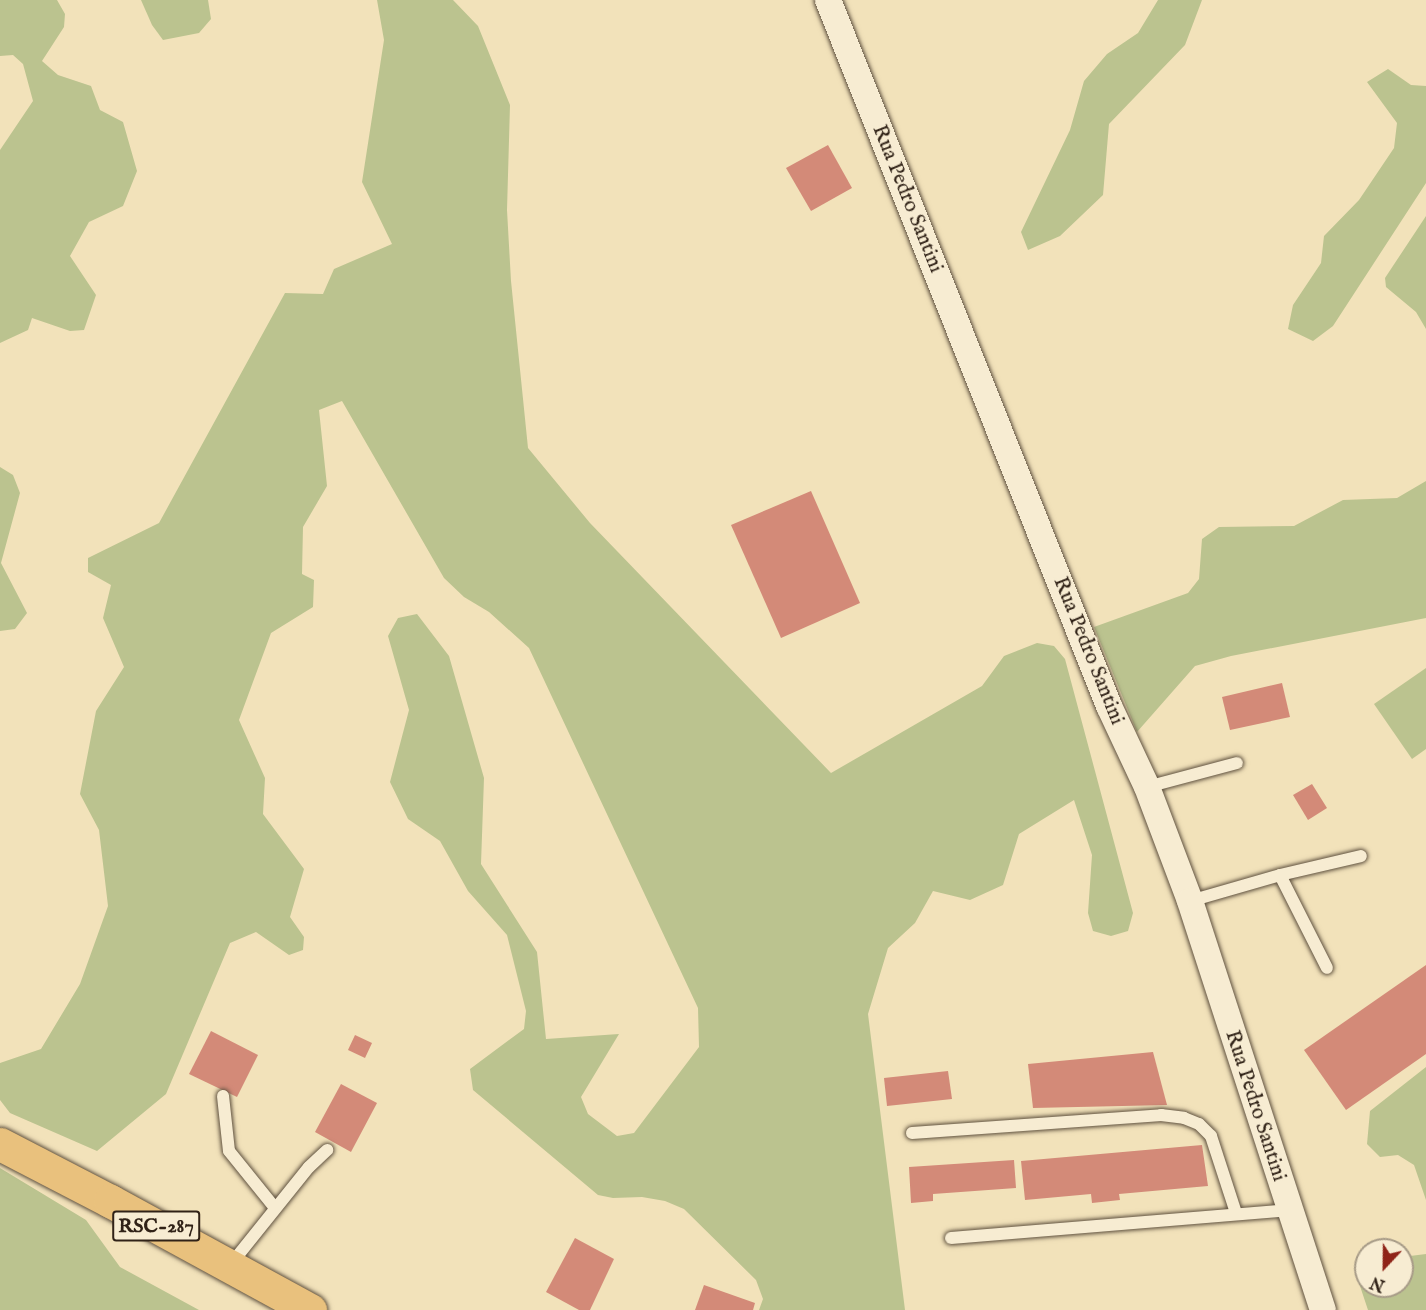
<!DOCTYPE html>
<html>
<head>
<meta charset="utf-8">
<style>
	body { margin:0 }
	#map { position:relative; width:1426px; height:1310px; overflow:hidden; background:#f2e2ba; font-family:"IM FELL English",serif }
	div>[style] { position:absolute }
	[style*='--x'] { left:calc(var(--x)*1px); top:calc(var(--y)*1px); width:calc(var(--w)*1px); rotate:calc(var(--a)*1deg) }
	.green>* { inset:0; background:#bbc38f }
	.building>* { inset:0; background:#d38a78 }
	.roads { filter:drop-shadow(0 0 2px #605240) drop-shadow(0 0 2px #605240) }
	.lane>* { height:12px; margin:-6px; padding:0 6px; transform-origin:6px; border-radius:6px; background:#f7ecd2 }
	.street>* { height:26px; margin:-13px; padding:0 13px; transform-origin:13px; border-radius:13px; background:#f7ecd2 }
	.highway>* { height:33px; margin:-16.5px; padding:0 16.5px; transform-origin:16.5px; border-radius:16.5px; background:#e9c17d }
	span { translate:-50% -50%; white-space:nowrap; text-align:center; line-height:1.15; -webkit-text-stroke:4.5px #f7ecd2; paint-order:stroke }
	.shield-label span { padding:2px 4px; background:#f7ecd2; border:2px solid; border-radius:4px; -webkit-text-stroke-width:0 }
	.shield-label { font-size:20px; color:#302217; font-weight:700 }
	.street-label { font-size:21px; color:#302217 }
	.north { position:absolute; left:1354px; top:1238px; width:60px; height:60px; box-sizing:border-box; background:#f7ecd2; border:2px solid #a79b87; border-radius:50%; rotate:202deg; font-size:16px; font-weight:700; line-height:24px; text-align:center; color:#302217 }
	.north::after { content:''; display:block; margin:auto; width:21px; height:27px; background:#8f2418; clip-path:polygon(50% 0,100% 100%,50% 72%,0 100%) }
</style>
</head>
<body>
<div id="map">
	<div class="green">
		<i style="clip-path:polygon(0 0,57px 0,65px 14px,64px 27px,42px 61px,58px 75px,91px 86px,100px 110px,123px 122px,137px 171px,123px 206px,89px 222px,70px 256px,96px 295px,84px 330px,70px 331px,32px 318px,28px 330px,0 343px,0 150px,33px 101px,23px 64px,13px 55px,0 56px)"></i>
		<i style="clip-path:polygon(141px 0,208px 0,211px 19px,199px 33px,163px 40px,152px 25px)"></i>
		<i style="clip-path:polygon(377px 0,453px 0,478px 26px,510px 105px,507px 210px,511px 281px,528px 448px,590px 523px,831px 773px,982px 686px,1004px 656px,1037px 643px,1054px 646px,1065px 659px,1133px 913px,1128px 931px,1111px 936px,1093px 931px,1088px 913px,1092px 855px,1074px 800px,1019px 834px,1003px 885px,970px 900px,933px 891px,915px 923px,888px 948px,868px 1014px,905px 1310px,759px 1310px,763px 1299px,756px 1280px,684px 1209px,665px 1201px,642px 1197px,613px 1198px,598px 1195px,473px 1090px,470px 1069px,524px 1029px,526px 1011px,507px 935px,468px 891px,440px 841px,408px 819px,390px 782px,409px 710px,388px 636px,398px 618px,417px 614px,449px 656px,484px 778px,481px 864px,537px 952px,546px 1039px,619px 1034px,581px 1097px,588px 1114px,617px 1136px,634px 1133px,699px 1047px,698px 1008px,529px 648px,489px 612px,464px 597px,444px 578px,342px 401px,319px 410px,327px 486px,303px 527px,302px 574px,314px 580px,313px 607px,271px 633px,239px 720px,265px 778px,263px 814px,304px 869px,290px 917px,304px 937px,303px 950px,289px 955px,256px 932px,230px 943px,166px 1094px,97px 1151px,10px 1113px,0 1100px,0 1063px,41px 1049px,80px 984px,108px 906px,99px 830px,80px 794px,96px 711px,124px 667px,103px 618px,111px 585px,88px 572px,88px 558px,159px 523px,285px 293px,323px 294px,334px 269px,392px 244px,362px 182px,384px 40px)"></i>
		<i style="clip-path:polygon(1158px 0,1202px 0,1185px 45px,1109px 124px,1103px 195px,1060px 236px,1028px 250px,1021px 232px,1070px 130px,1084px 81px,1107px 54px,1138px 33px)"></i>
		<i style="clip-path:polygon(1388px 69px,1411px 85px,1426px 86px,1426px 183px,1333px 326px,1313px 341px,1288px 329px,1293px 305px,1321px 263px,1324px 236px,1359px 200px,1394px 148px,1397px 123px,1367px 82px)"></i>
		<i style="clip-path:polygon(1426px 216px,1426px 329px,1416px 312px,1386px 287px,1385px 278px)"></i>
		<i style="clip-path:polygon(0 467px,13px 475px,20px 493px,1px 563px,27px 613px,15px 629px,0 631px)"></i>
		<i style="clip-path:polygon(1426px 481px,1426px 618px,1231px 656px,1195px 666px,1137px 732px,1094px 627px,1188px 593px,1199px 579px,1202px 539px,1219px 527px,1294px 526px,1343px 500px,1397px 498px)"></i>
		<i style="clip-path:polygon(1426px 668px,1426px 749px,1412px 759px,1374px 704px)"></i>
		<i style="clip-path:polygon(1426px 1067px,1426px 1200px,1414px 1165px,1398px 1155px,1380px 1157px,1367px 1144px,1370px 1111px)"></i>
		<i style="clip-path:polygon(0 1168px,86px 1220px,120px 1267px,199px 1310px,0 1310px)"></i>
		<i style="clip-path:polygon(1426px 1254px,1426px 1310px,1368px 1310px,1358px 1280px,1365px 1262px,1366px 1286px,1402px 1286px,1402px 1257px)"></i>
	</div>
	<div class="building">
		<i style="clip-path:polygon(828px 145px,852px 188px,811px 211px,786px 168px)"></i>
		<i style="clip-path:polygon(811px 491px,860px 603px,781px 638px,731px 525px)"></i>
		<i style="clip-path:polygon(1282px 683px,1290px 717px,1230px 730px,1222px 697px)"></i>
		<i style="clip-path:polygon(1312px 784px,1327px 808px,1308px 820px,1293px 795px)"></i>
		<i style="clip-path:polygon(1426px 965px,1426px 1054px,1346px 1110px,1304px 1050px)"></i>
		<i style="clip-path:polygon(211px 1031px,258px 1055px,237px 1097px,189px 1074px)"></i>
		<i style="clip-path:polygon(355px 1035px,372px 1043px,365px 1058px,348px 1050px)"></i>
		<i style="clip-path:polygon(1153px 1052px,1167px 1105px,1033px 1108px,1028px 1064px)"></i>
		<i style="clip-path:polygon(948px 1071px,952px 1099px,887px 1106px,884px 1078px)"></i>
		<i style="clip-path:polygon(341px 1084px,377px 1103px,351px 1152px,315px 1132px)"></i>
		<i style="clip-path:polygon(1202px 1145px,1208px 1186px,1119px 1194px,1120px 1200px,1092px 1203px,1091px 1194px,1025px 1200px,1021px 1161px)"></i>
		<i style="clip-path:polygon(1014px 1160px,1016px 1188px,933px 1194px,933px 1201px,911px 1203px,909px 1167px)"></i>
		<i style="clip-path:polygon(575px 1238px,614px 1259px,590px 1310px,579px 1310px,546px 1292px)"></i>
		<i style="clip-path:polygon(704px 1285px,755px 1303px,753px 1310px,695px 1310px)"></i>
	</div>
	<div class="roads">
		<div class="lane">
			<i style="--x:1147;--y:787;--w:93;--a:-14.9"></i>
			<i style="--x:1280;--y:875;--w:104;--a:63.2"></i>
			<i style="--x:1190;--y:901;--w:94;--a:-16.1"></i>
			<i style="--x:1280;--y:875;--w:83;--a:-13.2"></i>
			<i style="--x:223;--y:1096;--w:55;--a:83.8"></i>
			<i style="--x:229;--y:1151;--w:73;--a:51.1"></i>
			<i style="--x:912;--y:1133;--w:250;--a:-4.1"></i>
			<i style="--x:1161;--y:1115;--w:23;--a:7"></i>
			<i style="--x:1184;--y:1118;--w:16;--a:22"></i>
			<i style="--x:1199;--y:1124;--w:17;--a:45"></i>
			<i style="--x:1211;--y:1136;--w:81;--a:72"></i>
			<i style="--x:951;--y:1238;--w:338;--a:-4.7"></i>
			<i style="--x:231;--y:1264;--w:124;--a:-51.2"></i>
			<i style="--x:309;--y:1167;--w:25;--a:-43"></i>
		</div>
		<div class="street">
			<i style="--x:828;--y:0;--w:760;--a:68.3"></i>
			<i style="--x:1109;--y:706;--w:89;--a:64.9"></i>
			<i style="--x:1147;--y:787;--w:122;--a:69.3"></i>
			<i style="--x:1190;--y:901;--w:430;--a:72"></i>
		</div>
		<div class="highway">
			<i style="--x:0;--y:1144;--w:124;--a:27.4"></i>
			<i style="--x:110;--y:1201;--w:228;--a:28.6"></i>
		</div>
	</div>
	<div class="shield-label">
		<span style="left:156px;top:1226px">RSC-287</span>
	</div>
	<div class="street-label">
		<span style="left:907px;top:199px;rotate:68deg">Rua Pedro Santini</span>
		<span style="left:1088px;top:651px;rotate:68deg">Rua Pedro Santini</span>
		<span style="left:1255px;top:1106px;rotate:72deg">Rua Pedro Santini</span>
	</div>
	<div class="north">N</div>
</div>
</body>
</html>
